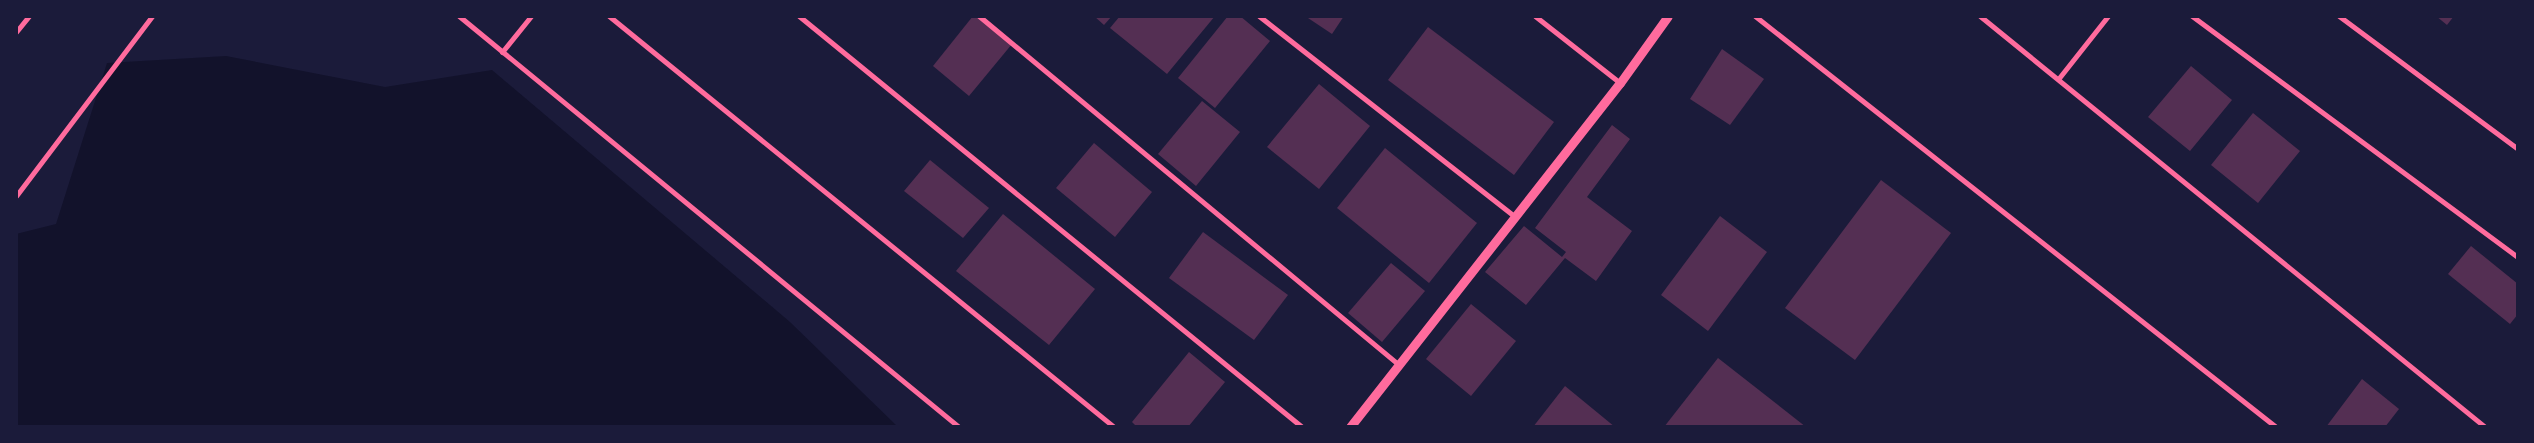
<!DOCTYPE html>
<html>
<head>
<meta charset="utf-8">
<style>
	body { margin:0 }
	#map { position:relative; width:2534px; height:443px; overflow:hidden; background:#1b1b3a; font-family:Karla,sans-serif }
	div>[style] { position:absolute }
	[style*='--x'] { left:calc(var(--x)*1px); top:calc(var(--y)*1px); width:calc(var(--w)*1px); rotate:calc(var(--a)*1deg) }
	.water>* { inset:0; background:#12122b }
	.building>* { inset:0; background:#542f53 }
	.minor>* { height:5px; margin:-2.5px; padding:0 2.5px; transform-origin:2.5px; border-radius:2.5px; background:#ff6b9d }
	.tertiary>* { height:9px; margin:-4.5px; padding:0 4.5px; transform-origin:4.5px; border-radius:4.5px; background:#ff6b9d }
	span { translate:-50% -50%; white-space:nowrap; text-align:center; line-height:1.15; -webkit-text-stroke:5px #1b1b3a; paint-order:stroke }
	.frame { position:absolute; inset:0; border:18px solid #1b1b3a; pointer-events:none }
</style>
</head>
<body>
<div id="map">
	<div class="water">
		<i style="clip-path:polygon(226px 56px,385px 87px,492px 70px,790px 322px,898px 427px,16px 427px,16px 234px,56px 224px,107px 63px)"></i>
	</div>
	<div class="building">
		<i style="clip-path:polygon(973px 16px,978px 16px,1012px 44px,969px 96px,933px 66px)"></i>
		<i style="clip-path:polygon(1094px 16px,1112px 16px,1104px 25px)"></i>
		<i style="clip-path:polygon(1120px 16px,1215px 16px,1167px 74px,1110px 28px)"></i>
		<i style="clip-path:polygon(1228px 16px,1240px 16px,1270px 41px,1215px 108px,1178px 78px)"></i>
		<i style="clip-path:polygon(1305px 16px,1344px 16px,1332px 34px)"></i>
		<i style="clip-path:polygon(2436px 16px,2454px 16px,2447px 25px)"></i>
		<i style="clip-path:polygon(1428px 27px,1554px 122px,1514px 175px,1388px 80px)"></i>
		<i style="clip-path:polygon(1722px 49px,1764px 79px,1730px 125px,1690px 99px)"></i>
		<i style="clip-path:polygon(2191px 66px,2232px 100px,2190px 151px,2148px 117px)"></i>
		<i style="clip-path:polygon(1319px 84px,1370px 126px,1319px 189px,1267px 147px)"></i>
		<i style="clip-path:polygon(1202px 101px,1240px 132px,1196px 186px,1158px 154px)"></i>
		<i style="clip-path:polygon(2253px 113px,2300px 151px,2258px 203px,2211px 165px)"></i>
		<i style="clip-path:polygon(1612px 125px,1630px 139px,1587px 197px,1632px 231px,1596px 281px,1565px 258px,1526px 305px,1485px 272px,1524px 226px,1562px 257px,1566px 252px,1535px 228px)"></i>
		<i style="clip-path:polygon(1094px 143px,1152px 192px,1115px 237px,1056px 188px)"></i>
		<i style="clip-path:polygon(1385px 148px,1477px 223px,1429px 283px,1337px 208px)"></i>
		<i style="clip-path:polygon(930px 160px,989px 208px,963px 238px,904px 191px)"></i>
		<i style="clip-path:polygon(1881px 180px,1951px 233px,1855px 360px,1785px 308px)"></i>
		<i style="clip-path:polygon(1003px 214px,1095px 289px,1049px 345px,956px 271px)"></i>
		<i style="clip-path:polygon(1720px 216px,1767px 252px,1708px 331px,1661px 295px)"></i>
		<i style="clip-path:polygon(1203px 232px,1288px 295px,1254px 340px,1169px 278px)"></i>
		<i style="clip-path:polygon(2471px 246px,2518px 284px,2518px 314px,2510px 324px,2448px 274px)"></i>
		<i style="clip-path:polygon(1391px 263px,1425px 291px,1382px 342px,1348px 313px)"></i>
		<i style="clip-path:polygon(1471px 304px,1516px 341px,1471px 396px,1426px 359px)"></i>
		<i style="clip-path:polygon(1189px 352px,1225px 382px,1188px 427px,1137px 427px,1132px 422px)"></i>
		<i style="clip-path:polygon(1718px 358px,1806px 427px,1664px 427px)"></i>
		<i style="clip-path:polygon(2362px 379px,2399px 409px,2385px 427px,2326px 427px)"></i>
		<i style="clip-path:polygon(1565px 386px,1615px 427px,1533px 427px)"></i>
	</div>
	<div class="minor">
		<i style="--x:459;--y:16;--w:647;--a:39.42"></i>
		<i style="--x:609;--y:16;--w:651;--a:39.14"></i>
		<i style="--x:799;--y:16;--w:650;--a:39.25"></i>
		<i style="--x:979;--y:16;--w:546;--a:39.72"></i>
		<i style="--x:1259;--y:16;--w:325;--a:38.1"></i>
		<i style="--x:1535;--y:16;--w:108;--a:38.2"></i>
		<i style="--x:1755;--y:16;--w:664;--a:38.27"></i>
		<i style="--x:1980;--y:16;--w:651;--a:39.14"></i>
		<i style="--x:2192;--y:16;--w:405;--a:36.5"></i>
		<i style="--x:2339;--y:16;--w:223;--a:36.6"></i>
		<i style="--x:16;--y:32;--w:21;--a:-51"></i>
		<i style="--x:502;--y:52;--w:46;--a:-51.1"></i>
		<i style="--x:2059;--y:78;--w:79;--a:-51.7"></i>
		<i style="--x:16;--y:196;--w:226;--a:-52.9"></i>
	</div>
	<div class="tertiary">
		<i style="--x:1350;--y:427;--w:437;--a:-51.9"></i>
		<i style="--x:1620;--y:83;--w:82;--a:-54.4"></i>
	</div>
	<div class="frame"></div>
</div>
</body>
</html>
